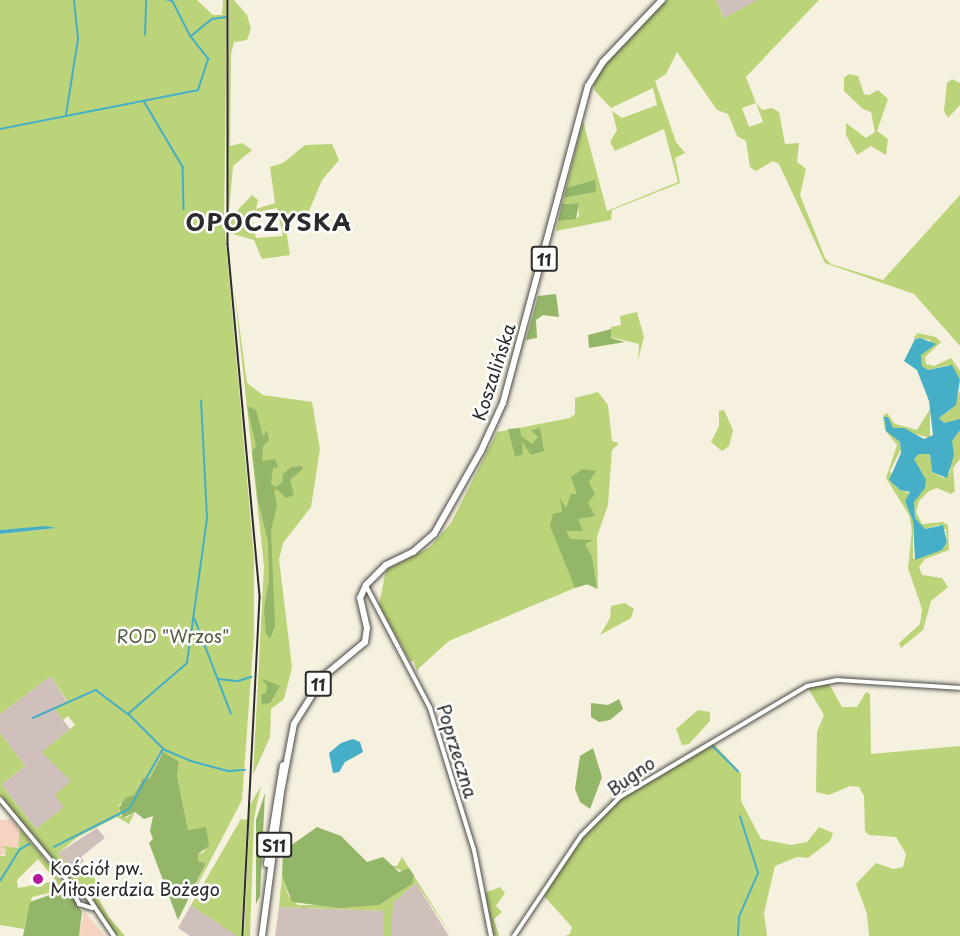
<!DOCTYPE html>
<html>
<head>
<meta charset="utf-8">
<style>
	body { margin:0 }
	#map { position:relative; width:960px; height:936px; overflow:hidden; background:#f6f0df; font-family:"Playpen Sans",sans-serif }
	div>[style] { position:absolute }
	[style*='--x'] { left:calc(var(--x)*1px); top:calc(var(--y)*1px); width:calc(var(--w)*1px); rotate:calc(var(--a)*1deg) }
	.built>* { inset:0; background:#f4d3c0 }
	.industrial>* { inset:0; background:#d0c0bc }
	.green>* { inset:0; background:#bbd479 }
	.forest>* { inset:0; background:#94b669 }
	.water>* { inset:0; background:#46aec6 }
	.stream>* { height:1.5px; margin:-0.75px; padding:0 0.75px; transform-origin:0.75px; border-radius:0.75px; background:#46aec6 }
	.roads { filter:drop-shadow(0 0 2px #494946) drop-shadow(0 0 2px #494946) }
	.secondary>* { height:4px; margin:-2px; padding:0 2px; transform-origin:2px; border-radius:2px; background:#fff }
	.highway>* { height:6px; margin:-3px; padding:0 3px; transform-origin:3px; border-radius:3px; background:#fff }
	.rail>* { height:1.5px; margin:-0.75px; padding:0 0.75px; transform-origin:0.75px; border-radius:0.75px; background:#2b2b2b }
	.dots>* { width:16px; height:16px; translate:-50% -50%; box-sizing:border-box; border:3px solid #fff; border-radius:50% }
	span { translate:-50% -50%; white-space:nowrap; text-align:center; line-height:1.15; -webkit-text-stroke:5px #fff; paint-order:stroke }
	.shield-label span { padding:2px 4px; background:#fff; border:2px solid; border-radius:4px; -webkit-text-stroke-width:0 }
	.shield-label { font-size:16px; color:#2b2b2b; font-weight:700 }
	.street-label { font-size:18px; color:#2b2b2b }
	.park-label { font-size:18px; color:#565e42 }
	.poi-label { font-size:18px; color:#2b2b2b }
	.left { translate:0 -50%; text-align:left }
	.district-label { font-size:24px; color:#2b2b2b; font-weight:700; letter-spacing:1.5px }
</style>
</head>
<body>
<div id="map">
	<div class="built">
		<i style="clip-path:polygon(11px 819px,29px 841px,0 856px,0 820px)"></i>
		<i style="clip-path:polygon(84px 911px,105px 936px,79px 936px)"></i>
	</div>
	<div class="industrial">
		<i style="clip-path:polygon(716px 0,757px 0,758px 1px,724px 18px)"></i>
		<i style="clip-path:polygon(51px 676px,67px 702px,54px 708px,70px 729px,45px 750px,72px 782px,65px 807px,36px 829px,4px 788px,2px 784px,25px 766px,0 733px,0 714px)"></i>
		<i style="clip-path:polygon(97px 828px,105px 838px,81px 857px,84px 861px,72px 871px,58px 853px)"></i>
		<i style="clip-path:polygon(416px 883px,449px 936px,275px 936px,279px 907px,383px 911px)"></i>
		<i style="clip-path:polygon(191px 905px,237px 934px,237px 936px,190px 936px,178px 928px)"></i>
	</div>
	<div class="green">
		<i style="clip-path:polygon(0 0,197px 0,213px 15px,222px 15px,223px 0,227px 0,224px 220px,254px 558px,254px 635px,242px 800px,188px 903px,206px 863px,198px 861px,198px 854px,204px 852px,208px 842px,203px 828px,188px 830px,177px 775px,179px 762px,161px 755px,150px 778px,140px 781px,134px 795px,119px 805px,120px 815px,126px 818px,135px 812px,129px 824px,117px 817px,78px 837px,58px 853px,72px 870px,76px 867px,82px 875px,92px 870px,99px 892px,90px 893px,69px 879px,0 797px,0 733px,25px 766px,2px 784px,4px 788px,36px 829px,64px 807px,55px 795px,71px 781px,42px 752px,75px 725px,68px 716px,63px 720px,54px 708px,67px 701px,51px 676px,0 714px,0 534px,56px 528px,0 530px)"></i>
		<i style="clip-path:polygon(evenodd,229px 0,234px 0,247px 15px,251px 29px,247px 40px,234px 42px,231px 54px,230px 146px,242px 143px,252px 150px,233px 166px,229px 211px,235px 213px,252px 195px,258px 200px,256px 209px,275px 203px,270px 167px,283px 163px,305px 145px,332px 144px,339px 160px,322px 180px,309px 211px,284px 216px,290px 255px,262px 259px,254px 240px,229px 233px,228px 186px,228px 115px,229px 0,277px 208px,283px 236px,256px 238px,250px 214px,277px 208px)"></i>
		<i style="clip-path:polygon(evenodd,665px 0,716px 0,724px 18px,757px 0,819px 0,746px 77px,756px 103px,762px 110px,772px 108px,779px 112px,785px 144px,799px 143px,797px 162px,806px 169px,800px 195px,825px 258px,831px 264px,883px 280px,960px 195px,960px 346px,914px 294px,825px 263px,779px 164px,773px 161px,756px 171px,750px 167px,746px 141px,737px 136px,728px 114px,717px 110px,677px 52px,666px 74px,655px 81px,676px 142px,685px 153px,675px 158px,680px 183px,612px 210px,611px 220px,556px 231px,558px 221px,579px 217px,578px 203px,562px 204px,564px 198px,592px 193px,593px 181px,566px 188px,583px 121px,607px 211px,678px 182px,664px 129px,615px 151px,610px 142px,617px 130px,612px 111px,622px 118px,657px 105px,653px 88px,611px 108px,595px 91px,593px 83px,605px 64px,665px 0,756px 103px,763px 122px,749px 127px,742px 108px,756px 103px)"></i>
		<i style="clip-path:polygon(849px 74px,858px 76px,864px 94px,869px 95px,878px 90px,888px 99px,877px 131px,888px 139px,886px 155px,871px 146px,857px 155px,846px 135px,846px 123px,866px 138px,875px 132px,871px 112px,863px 109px,844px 91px,844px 78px)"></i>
		<i style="clip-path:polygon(952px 79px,960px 83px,960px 105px,948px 118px,944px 111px,947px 83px)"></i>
		<i style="clip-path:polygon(234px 287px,247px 383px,263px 395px,312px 402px,320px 449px,311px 507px,283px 543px,279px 559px,292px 667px,284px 699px,271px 709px,270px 737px,253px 775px,264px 566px)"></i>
		<i style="clip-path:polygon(637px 312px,644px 337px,638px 360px,639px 344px,610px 337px,611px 327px,621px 325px,620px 316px)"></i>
		<i style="clip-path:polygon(918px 333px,936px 337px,941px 342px,925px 357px,926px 364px,934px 366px,951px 358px,960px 371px,960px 380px,948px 365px,928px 370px,922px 366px,921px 355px,931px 340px,913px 338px)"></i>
		<i style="clip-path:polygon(960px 391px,960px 419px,944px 423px,939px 418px,950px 410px)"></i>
		<i style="clip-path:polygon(598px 392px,608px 405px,612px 441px,619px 443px,612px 450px,608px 505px,597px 537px,598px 588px,584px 584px,449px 641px,418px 669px,418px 675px,414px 661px,410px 661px,379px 605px,386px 570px,430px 547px,451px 523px,497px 432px,570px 418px,575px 414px,575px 398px)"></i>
		<i style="clip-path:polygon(930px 409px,930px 438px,893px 428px,886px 416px,889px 433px,900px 442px,901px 449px,890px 471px,896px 487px,910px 494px,905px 501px,913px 521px,913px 559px,942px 550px,947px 542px,946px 530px,938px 525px,925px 529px,915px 518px,914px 502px,919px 494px,914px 459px,919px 454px,930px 454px,932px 472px,944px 478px,950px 472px,952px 441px,960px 430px,960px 459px,953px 468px,955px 491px,951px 494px,937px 488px,929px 491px,919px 501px,916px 512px,922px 524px,943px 522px,948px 525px,949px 550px,925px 559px,919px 567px,922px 575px,942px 578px,948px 587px,931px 601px,923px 630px,901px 648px,899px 643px,920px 624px,922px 609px,908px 568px,912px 530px,909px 515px,886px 478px,897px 445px,885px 430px,883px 416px,887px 413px,895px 424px,917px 430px)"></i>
		<i style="clip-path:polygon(724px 410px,733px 430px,729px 446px,722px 451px,711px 442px,719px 426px,719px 411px)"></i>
		<i style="clip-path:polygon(625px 603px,634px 609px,631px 618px,600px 635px,610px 618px,611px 606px)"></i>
		<i style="clip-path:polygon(828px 682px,842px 707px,857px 707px,866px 692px,870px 694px,871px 754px,960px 746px,960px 936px,869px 936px,867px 914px,856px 884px,876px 863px,893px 869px,903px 867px,906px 854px,896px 837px,869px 835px,865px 831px,864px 796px,859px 787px,850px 786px,829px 795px,816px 792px,817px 732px,824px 715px,808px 688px)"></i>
		<i style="clip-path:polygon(698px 710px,710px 712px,710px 721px,689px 744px,682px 745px,676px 729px)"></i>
		<i style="clip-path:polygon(713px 743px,741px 773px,741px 801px,761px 839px,791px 845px,807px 842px,819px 827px,833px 833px,830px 841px,808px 858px,797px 857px,775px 866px,764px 913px,767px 936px,565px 936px,570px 934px,572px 927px,543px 895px,582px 837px,621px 798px)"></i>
		<i style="clip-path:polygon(261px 786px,254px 818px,250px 936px,244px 936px,250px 805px)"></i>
		<i style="clip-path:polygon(241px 819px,247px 820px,241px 936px,237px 936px,191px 905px)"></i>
		<i style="clip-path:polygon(20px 829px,56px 873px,51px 875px,38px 859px,17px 880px,18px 888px,56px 881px,52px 876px,56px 876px,69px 888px,32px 897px,24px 929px,0 925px,0 856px,5px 856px,6px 849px,0 846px,18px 848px)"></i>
		<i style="clip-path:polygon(402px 857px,452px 936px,416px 883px,393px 903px,391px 936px,384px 936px,383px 911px,279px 907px,282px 876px,289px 897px,298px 905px,379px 905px,412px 884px,402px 871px,391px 866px,397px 866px)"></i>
		<i style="clip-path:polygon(500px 887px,505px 893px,496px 906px,502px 912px,494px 919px,499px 936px,494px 936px,485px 893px)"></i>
		<i style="clip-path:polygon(97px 896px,108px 916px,125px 936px,117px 936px,98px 914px,93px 905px,92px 897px)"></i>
	</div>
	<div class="forest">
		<i style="clip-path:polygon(595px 180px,596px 192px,564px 198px,566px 188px)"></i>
		<i style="clip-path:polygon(579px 203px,576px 219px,558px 221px,562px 204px)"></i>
		<i style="clip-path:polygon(556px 294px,559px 317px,543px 315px,536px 320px,537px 338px,526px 340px,538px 296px)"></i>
		<i style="clip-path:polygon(611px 329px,611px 338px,625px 342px,589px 348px,588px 335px)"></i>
		<i style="clip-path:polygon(247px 406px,256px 410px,263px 436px,267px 430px,269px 440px,263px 446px,262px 461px,275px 459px,278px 467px,273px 468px,271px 483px,275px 487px,282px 483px,283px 474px,291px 467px,302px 466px,303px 469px,290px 480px,294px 495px,286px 498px,277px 489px,274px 491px,277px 505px,271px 531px,275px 626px,270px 639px,266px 634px,264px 610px,269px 579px,268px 541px,258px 501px,252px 452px,256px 446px)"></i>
		<i style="clip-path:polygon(520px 428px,521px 436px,532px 444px,538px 437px,531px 430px,540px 428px,544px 451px,531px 455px,522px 442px,523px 454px,515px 457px,508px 429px)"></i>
		<i style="clip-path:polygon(583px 469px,596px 471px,589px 482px,595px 494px,588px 503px,595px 516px,578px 519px,583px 531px,566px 531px,570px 539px,593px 540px,585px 544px,592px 557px,597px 589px,588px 584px,575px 588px,550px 526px,553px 514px,562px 512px,560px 498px,566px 508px,571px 494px,577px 494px,571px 477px)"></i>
		<i style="clip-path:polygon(262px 679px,280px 686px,270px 703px,262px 704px,261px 695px,266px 693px,267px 686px)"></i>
		<i style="clip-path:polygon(619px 699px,623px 709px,610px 720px,599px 722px,591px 717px,591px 703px,608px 705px)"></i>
		<i style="clip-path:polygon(593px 748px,602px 777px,590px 809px,580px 802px,575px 789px,580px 756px)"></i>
		<i style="clip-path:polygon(163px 752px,179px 762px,177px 775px,188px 830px,206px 827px,209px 846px,198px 854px,198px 861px,206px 863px,178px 920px,149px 843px,153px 839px,150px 831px,153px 816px,144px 819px,135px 812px,123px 818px,119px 808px,125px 798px,134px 795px,142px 779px,150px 778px)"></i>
		<i style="clip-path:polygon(265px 793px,260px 896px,256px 904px,256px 820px)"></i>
		<i style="clip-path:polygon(317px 827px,341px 836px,367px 862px,383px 857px,399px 872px,409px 868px,414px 875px,412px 884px,379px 905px,340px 908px,292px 902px,282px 876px,283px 851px)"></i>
		<i style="clip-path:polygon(55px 893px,70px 895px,82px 912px,79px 936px,23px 936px,30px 902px)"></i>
	</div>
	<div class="water">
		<i style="clip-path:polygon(920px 338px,936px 344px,921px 355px,922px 366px,928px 370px,952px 365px,960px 380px,956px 405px,939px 418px,944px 423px,960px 419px,960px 430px,952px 441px,954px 455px,947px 478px,932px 472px,930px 454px,919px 454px,914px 459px,926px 480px,925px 488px,914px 502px,915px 518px,925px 529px,943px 525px,947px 542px,942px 550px,915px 560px,913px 521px,905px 501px,910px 492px,900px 490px,889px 480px,901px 453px,900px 442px,886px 431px,884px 417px,888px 417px,893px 428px,904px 428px,924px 439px,933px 435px,929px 401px,917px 370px,904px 361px,915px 339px)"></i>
		<i style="clip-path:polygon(46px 526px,56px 528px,0 534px,0 530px)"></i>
		<i style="clip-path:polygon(353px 739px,360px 742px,363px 752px,345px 762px,339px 772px,333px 773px,329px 753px,341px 743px)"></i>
	</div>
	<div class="stream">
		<i style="--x:145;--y:35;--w:35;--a:-88"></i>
		<i style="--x:191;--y:36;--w:27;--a:-39"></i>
		<i style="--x:212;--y:19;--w:14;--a:-8"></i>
		<i style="--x:144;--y:101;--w:77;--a:59.4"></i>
		<i style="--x:183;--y:167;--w:42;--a:88.6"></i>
		<i style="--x:66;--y:115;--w:77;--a:-81"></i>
		<i style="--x:78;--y:39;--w:39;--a:-96"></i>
		<i style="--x:0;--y:129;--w:202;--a:-11.1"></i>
		<i style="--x:198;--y:90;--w:33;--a:-72"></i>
		<i style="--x:208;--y:59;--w:29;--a:-128"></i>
		<i style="--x:190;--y:36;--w:39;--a:-117"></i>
		<i style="--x:172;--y:1;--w:5;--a:-169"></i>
		<i style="--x:195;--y:619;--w:101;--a:69"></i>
		<i style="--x:218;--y:679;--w:20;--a:6"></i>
		<i style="--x:238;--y:681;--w:14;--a:-17"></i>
		<i style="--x:33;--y:718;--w:69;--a:-24"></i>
		<i style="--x:96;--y:690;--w:39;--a:37"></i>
		<i style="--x:712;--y:745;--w:37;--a:45"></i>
		<i style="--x:163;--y:749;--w:30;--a:23"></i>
		<i style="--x:191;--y:761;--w:39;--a:15"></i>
		<i style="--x:229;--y:771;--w:16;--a:-4"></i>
		<i style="--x:54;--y:847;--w:84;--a:-26.9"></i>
		<i style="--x:129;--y:809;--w:69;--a:-60.5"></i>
		<i style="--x:163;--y:749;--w:49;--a:-135"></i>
		<i style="--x:128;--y:714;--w:78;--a:-40.8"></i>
		<i style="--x:187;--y:663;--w:146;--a:-82.1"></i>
		<i style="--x:207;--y:518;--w:117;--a:-92.9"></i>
		<i style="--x:0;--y:881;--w:36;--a:-58"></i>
		<i style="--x:19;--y:850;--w:12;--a:-31"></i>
		<i style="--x:738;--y:936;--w:19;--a:-87"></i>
		<i style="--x:739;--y:917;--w:48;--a:-66.6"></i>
		<i style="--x:758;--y:873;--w:59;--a:-107.8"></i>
	</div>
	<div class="roads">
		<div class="secondary">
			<i style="--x:366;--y:586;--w:138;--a:62.3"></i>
			<i style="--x:430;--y:708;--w:149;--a:72.8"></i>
			<i style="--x:474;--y:850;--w:88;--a:78.8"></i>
			<i style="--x:0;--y:799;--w:105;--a:50.4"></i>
			<i style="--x:67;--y:880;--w:27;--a:63"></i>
			<i style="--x:79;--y:904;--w:14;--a:17"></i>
			<i style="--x:77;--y:890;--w:13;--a:32"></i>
			<i style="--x:88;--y:897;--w:47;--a:56.3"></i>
			<i style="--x:514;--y:936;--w:120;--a:-56.2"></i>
			<i style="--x:581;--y:836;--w:55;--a:-45"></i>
			<i style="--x:620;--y:797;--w:217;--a:-30.7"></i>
			<i style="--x:807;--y:686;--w:31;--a:-11"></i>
			<i style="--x:837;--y:680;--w:123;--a:3.7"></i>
		</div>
		<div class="highway">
			<i style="--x:267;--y:864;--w:100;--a:-80.8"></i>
			<i style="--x:262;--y:936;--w:145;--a:-82.5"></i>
			<i style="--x:281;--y:792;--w:69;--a:-79.2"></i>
			<i style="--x:294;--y:724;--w:57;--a:-58"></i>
			<i style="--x:324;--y:676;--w:53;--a:-39.7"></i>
			<i style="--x:365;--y:642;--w:14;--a:-82"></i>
			<i style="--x:367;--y:628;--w:31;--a:-103"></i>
			<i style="--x:360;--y:598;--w:14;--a:-65"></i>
			<i style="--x:366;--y:585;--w:28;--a:-45"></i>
			<i style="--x:386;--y:565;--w:30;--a:-26"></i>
			<i style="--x:413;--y:552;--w:28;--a:-41"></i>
			<i style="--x:434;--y:534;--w:95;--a:-60.5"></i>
			<i style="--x:481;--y:451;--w:53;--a:-65.4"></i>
			<i style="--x:503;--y:403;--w:328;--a:-75"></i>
			<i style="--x:588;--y:86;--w:28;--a:-58"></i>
			<i style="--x:603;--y:62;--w:86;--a:-46.4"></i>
		</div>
	</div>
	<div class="rail">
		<i style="--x:228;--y:0;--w:244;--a:90"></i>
		<i style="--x:228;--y:244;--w:355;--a:84.8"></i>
		<i style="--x:260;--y:598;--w:338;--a:92.9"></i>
	</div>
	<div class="dots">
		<i style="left:38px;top:879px;background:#b5179e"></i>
	</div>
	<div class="shield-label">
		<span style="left:544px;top:259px">11</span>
		<span style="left:318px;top:684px">11</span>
		<span style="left:274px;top:845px">S11</span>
	</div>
	<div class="street-label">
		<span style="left:494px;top:372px;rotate:-72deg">Koszalińska</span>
		<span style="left:457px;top:751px;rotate:73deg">Poprzeczna</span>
		<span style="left:631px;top:776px;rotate:-35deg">Bugno</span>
	</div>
	<div class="park-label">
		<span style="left:173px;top:636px">ROD "Wrzos"</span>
	</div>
	<div class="poi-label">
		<span class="left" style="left:50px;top:879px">Kościół pw.<br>Miłosierdzia Bożego</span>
	</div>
	<div class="district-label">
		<span style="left:269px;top:222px">OPOCZYSKA</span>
	</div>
</div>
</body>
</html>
